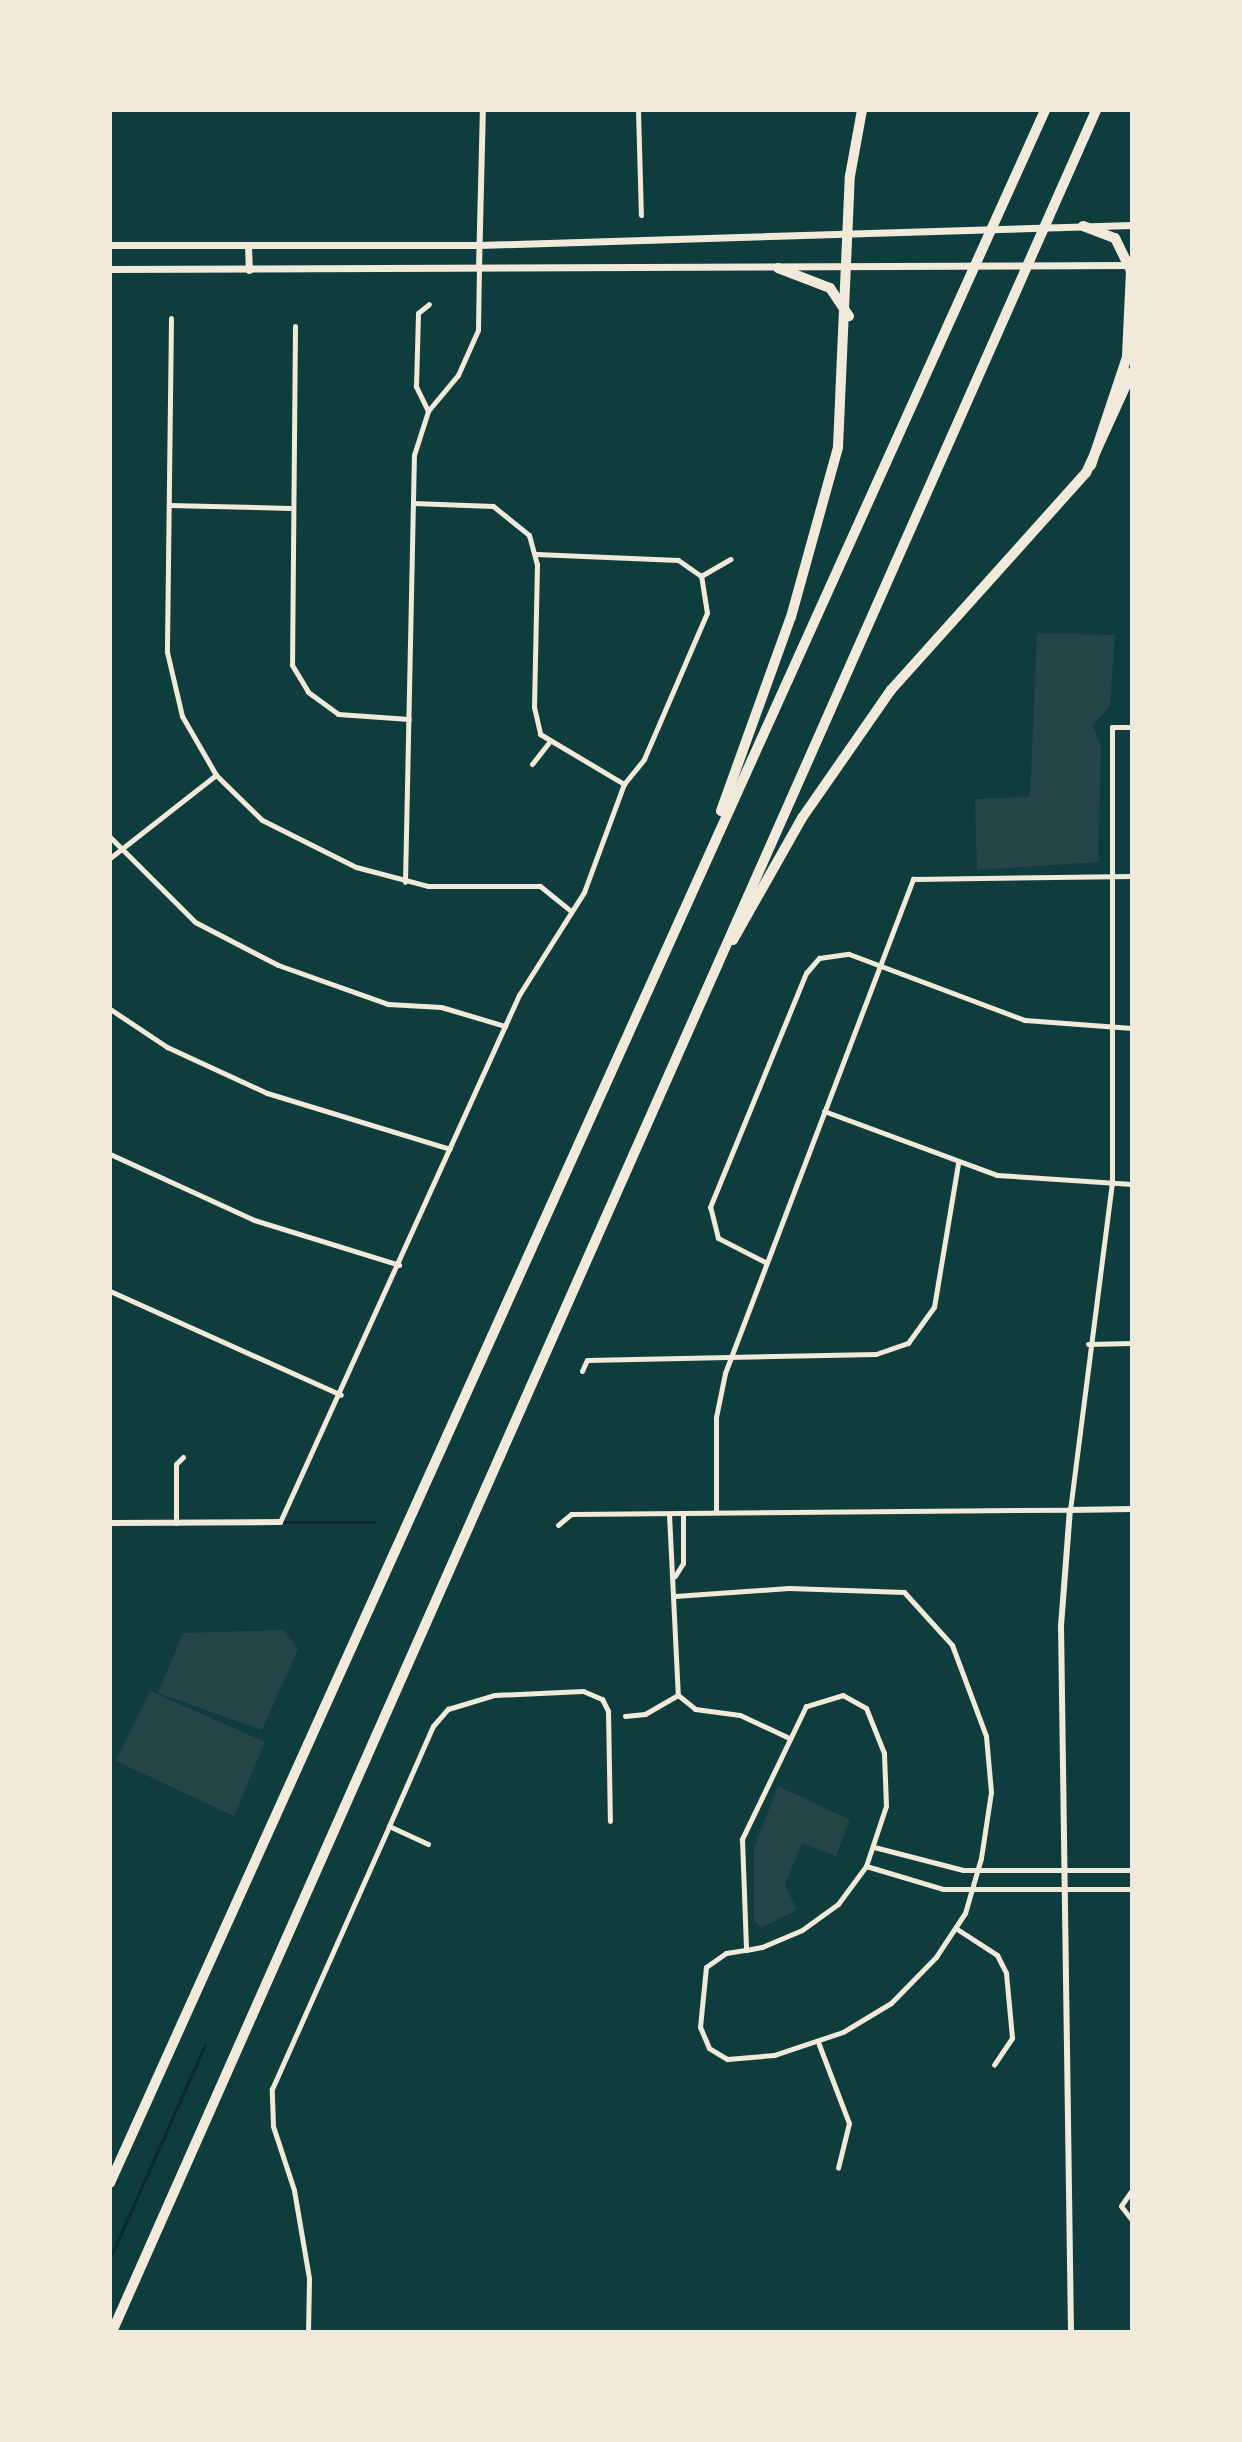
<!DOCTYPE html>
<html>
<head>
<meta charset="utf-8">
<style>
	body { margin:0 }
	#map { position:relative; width:1242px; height:2442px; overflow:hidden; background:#0f3d3e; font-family:Commissioner,sans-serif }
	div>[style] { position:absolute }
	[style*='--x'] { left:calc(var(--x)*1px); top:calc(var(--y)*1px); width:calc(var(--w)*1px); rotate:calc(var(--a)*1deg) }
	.green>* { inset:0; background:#244646 }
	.stream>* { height:3px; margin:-1.5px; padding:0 1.5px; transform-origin:1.5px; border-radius:1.5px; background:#0a2a2b }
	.minor>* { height:5px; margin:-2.5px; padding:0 2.5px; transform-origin:2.5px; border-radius:2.5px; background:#f1e9da }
	.tertiary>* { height:6px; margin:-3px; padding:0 3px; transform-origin:3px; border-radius:3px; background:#f1e9da }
	.secondary>* { height:7px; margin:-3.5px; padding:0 3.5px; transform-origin:3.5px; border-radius:3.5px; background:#f1e9da }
	.motorway>* { height:10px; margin:-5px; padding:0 5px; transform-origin:5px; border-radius:5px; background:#f1e9da }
	span { translate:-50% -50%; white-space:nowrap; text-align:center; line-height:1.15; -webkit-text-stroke:8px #f1e9da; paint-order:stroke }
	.frame { position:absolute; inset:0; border:112px solid #f1e9da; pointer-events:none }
</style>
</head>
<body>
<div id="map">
	<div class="green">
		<i style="clip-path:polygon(1037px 633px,1115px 635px,1110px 705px,1093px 726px,1101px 747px,1098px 862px,977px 870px,975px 799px,1030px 797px)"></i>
		<i style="clip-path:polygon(284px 1630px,298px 1649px,262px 1730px,158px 1693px,183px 1633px)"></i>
		<i style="clip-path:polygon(150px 1691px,265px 1742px,234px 1816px,116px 1761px)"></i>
		<i style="clip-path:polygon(778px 1786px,850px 1820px,836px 1856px,802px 1843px,785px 1885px,797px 1910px,761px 1928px,754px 1920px,754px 1848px)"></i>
	</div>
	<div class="stream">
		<i style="--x:282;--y:1522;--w:92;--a:0"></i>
		<i style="--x:110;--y:2258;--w:233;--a:-66"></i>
	</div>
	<div class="minor">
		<i style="--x:638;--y:110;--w:105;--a:88.4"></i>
		<i style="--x:171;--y:318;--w:334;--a:90.7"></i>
		<i style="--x:167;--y:652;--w:66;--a:76.8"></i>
		<i style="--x:182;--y:716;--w:68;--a:60"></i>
		<i style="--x:216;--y:775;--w:64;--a:44.4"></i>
		<i style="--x:262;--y:820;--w:105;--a:26.6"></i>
		<i style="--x:356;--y:867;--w:74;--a:14.8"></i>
		<i style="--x:428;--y:886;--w:112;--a:0"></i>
		<i style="--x:540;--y:886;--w:38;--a:39"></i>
		<i style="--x:295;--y:326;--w:339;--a:90.5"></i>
		<i style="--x:292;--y:665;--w:31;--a:59"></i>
		<i style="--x:308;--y:692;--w:37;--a:36"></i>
		<i style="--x:338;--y:714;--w:71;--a:4"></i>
		<i style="--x:428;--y:411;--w:28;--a:-116"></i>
		<i style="--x:416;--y:386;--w:73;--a:-88.4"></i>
		<i style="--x:418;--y:313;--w:14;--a:-39"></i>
		<i style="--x:413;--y:503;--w:80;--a:2.1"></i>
		<i style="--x:493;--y:506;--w:46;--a:38.9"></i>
		<i style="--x:529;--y:535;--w:30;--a:75"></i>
		<i style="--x:537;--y:564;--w:143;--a:91.2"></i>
		<i style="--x:534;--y:707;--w:28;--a:77"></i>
		<i style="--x:540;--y:734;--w:98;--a:30.8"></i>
		<i style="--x:169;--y:505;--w:121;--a:1.4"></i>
		<i style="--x:701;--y:576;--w:34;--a:-30"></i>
		<i style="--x:532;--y:764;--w:28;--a:-52"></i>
		<i style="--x:110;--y:837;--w:120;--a:45"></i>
		<i style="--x:195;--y:922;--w:93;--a:27.4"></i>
		<i style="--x:278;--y:965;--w:117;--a:19.5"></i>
		<i style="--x:388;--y:1004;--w:53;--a:3.2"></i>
		<i style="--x:441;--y:1007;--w:67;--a:16.5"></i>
		<i style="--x:110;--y:858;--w:135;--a:-38.1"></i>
		<i style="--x:405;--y:882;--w:427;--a:-88.8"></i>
		<i style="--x:414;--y:455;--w:46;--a:-72.3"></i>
		<i style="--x:428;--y:411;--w:47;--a:-50.2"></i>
		<i style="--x:458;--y:375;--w:49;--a:-66"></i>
		<i style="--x:478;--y:330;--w:61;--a:-89.1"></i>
		<i style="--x:110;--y:1009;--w:69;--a:33.7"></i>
		<i style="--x:167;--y:1047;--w:110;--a:24.7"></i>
		<i style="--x:267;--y:1093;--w:191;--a:17"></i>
		<i style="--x:824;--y:1111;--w:184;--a:20.3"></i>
		<i style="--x:997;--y:1175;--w:135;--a:3.8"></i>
		<i style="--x:110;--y:1154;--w:158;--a:24.6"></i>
		<i style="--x:254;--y:1220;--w:152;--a:17.2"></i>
		<i style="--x:765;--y:1262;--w:53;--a:-152.9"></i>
		<i style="--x:718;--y:1238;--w:32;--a:-104"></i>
		<i style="--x:710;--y:1207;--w:253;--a:-67.7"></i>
		<i style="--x:806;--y:973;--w:20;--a:-49"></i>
		<i style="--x:819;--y:958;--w:30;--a:-8"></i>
		<i style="--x:849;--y:954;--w:188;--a:20.6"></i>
		<i style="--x:1025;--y:1020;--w:107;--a:4.3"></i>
		<i style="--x:110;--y:1291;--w:253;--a:24.2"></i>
		<i style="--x:1088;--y:1344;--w:44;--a:-1.3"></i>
		<i style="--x:582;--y:1371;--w:12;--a:-66"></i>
		<i style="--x:587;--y:1360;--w:289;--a:-1.2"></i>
		<i style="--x:876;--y:1354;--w:34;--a:-19"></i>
		<i style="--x:908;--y:1343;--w:44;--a:-54.2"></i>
		<i style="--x:934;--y:1307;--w:146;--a:-80.5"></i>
		<i style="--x:716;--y:1511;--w:94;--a:-90"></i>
		<i style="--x:716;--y:1417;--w:45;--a:-78.4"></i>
		<i style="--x:725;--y:1373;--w:529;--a:-69.16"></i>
		<i style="--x:913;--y:879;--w:219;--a:-0.8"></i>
		<i style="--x:669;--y:1514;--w:181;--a:87.2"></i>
		<i style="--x:678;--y:1695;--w:22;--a:39"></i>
		<i style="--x:695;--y:1709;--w:45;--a:7.6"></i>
		<i style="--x:740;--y:1715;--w:52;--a:25.1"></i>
		<i style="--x:280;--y:1522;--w:579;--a:-65.61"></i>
		<i style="--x:519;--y:995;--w:122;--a:-57.7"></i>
		<i style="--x:584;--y:892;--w:115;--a:-69.7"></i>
		<i style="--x:624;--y:784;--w:32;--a:-51"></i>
		<i style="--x:644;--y:759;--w:159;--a:-66.7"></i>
		<i style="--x:707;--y:613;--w:37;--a:-99"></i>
		<i style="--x:701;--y:576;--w:28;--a:-145"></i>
		<i style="--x:678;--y:560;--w:142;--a:-177.6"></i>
		<i style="--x:176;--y:1523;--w:59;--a:-90"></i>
		<i style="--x:176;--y:1464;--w:10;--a:-45"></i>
		<i style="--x:558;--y:1525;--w:17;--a:-40"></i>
		<i style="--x:571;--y:1514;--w:499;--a:-0.5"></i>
		<i style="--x:1070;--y:1510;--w:329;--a:-82.7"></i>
		<i style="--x:1112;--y:1184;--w:457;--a:-90"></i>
		<i style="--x:1112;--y:727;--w:20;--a:0"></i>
		<i style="--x:675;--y:1576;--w:15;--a:-58"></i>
		<i style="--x:683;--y:1563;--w:50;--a:-90"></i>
		<i style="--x:675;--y:1596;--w:114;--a:-4"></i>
		<i style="--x:789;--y:1588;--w:115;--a:2"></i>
		<i style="--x:904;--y:1592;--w:72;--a:47.8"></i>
		<i style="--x:952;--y:1645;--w:97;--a:69.5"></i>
		<i style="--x:986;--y:1736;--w:56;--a:84.9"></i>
		<i style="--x:991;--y:1792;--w:67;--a:98.6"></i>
		<i style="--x:981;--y:1858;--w:57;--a:106.2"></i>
		<i style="--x:965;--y:1913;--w:53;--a:123.4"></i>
		<i style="--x:936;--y:1957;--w:64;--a:134.4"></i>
		<i style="--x:891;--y:2003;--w:56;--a:148.9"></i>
		<i style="--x:843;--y:2032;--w:73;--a:161.6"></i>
		<i style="--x:774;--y:2055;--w:47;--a:175.1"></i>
		<i style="--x:727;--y:2059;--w:21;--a:-149"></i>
		<i style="--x:709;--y:2048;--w:23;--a:-113"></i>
		<i style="--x:700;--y:2027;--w:60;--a:-84.3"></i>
		<i style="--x:706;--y:1967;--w:24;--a:-35"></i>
		<i style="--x:726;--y:1953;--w:20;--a:-9"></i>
		<i style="--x:746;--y:1950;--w:16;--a:-11"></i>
		<i style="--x:762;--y:1947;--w:43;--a:-23"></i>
		<i style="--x:802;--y:1930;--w:44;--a:-35.8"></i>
		<i style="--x:838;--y:1904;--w:47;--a:-53.6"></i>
		<i style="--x:866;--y:1866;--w:63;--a:-71.6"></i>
		<i style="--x:886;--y:1806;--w:53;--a:-92.2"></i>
		<i style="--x:884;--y:1753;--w:48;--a:-111.8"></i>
		<i style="--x:866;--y:1708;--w:26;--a:-151"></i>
		<i style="--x:843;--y:1695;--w:39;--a:163"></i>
		<i style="--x:806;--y:1706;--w:148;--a:115.7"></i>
		<i style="--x:742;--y:1839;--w:111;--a:87.9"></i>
		<i style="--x:1132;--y:1614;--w:247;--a:90"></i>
		<i style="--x:625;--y:1716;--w:20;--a:-6"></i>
		<i style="--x:645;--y:1714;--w:38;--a:-30"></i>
		<i style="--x:389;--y:1826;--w:109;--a:-66.3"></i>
		<i style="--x:433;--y:1726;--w:23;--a:-49"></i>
		<i style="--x:448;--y:1709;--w:48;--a:-16.9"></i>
		<i style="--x:494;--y:1695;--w:89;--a:-2.6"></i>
		<i style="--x:583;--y:1691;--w:21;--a:23"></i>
		<i style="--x:602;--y:1699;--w:13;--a:63"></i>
		<i style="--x:608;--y:1711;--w:110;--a:89"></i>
		<i style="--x:874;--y:1847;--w:92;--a:14.5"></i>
		<i style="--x:963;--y:1870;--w:169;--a:0"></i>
		<i style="--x:866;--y:1866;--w:80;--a:16.6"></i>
		<i style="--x:943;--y:1889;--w:189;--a:0"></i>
		<i style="--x:957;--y:1929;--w:48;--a:33"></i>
		<i style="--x:997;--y:1955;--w:20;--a:63"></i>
		<i style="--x:1006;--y:1973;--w:65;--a:84.7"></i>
		<i style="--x:1012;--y:2038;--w:32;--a:124"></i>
		<i style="--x:818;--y:2042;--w:87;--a:69.1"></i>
		<i style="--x:849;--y:2123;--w:46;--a:103.7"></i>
		<i style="--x:1132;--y:2190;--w:19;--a:125"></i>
		<i style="--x:1121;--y:2206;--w:18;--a:52"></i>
		<i style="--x:308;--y:2332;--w:54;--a:-88.9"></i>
		<i style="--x:309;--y:2278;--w:89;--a:-99.7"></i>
		<i style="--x:294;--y:2190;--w:67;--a:-108.2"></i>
		<i style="--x:273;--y:2126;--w:37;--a:-92"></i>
		<i style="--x:272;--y:2089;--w:288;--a:-66"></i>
		<i style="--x:389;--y:1826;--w:43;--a:24.8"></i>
	</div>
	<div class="tertiary">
		<i style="--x:479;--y:269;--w:159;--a:-88.6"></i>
		<i style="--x:110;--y:1523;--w:170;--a:-0.3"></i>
		<i style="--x:1071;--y:2332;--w:706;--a:-90.81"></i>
		<i style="--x:1061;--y:1626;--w:116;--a:-85.6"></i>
		<i style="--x:1070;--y:1510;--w:62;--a:-0.9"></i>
	</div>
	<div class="secondary">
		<i style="--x:110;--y:245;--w:369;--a:0"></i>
		<i style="--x:479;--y:245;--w:653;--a:-1.75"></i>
		<i style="--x:248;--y:245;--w:25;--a:88"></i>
		<i style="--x:110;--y:269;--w:1020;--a:-0.22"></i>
	</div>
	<div class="motorway">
		<i style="--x:1083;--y:226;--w:34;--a:21"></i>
		<i style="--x:1115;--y:238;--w:37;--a:64"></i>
		<i style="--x:1131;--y:271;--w:86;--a:92.7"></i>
		<i style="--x:1127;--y:357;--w:114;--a:108.4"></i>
		<i style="--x:778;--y:268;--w:56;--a:21"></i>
		<i style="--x:830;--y:288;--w:34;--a:56"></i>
		<i style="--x:721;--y:811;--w:206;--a:-70.2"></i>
		<i style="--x:791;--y:617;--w:176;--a:-74.5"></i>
		<i style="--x:838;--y:447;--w:271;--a:-87.5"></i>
		<i style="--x:850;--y:176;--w:67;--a:-79.7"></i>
		<i style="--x:733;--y:940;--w:140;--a:-60.5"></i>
		<i style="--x:802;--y:818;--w:156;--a:-55.2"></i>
		<i style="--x:891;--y:690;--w:292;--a:-48.1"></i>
		<i style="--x:1086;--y:473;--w:111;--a:-65.5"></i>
		<i style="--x:110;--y:2183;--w:2274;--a:-65.72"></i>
		<i style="--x:112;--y:2332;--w:2430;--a:-66.11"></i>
	</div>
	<div class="frame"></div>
</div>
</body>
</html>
